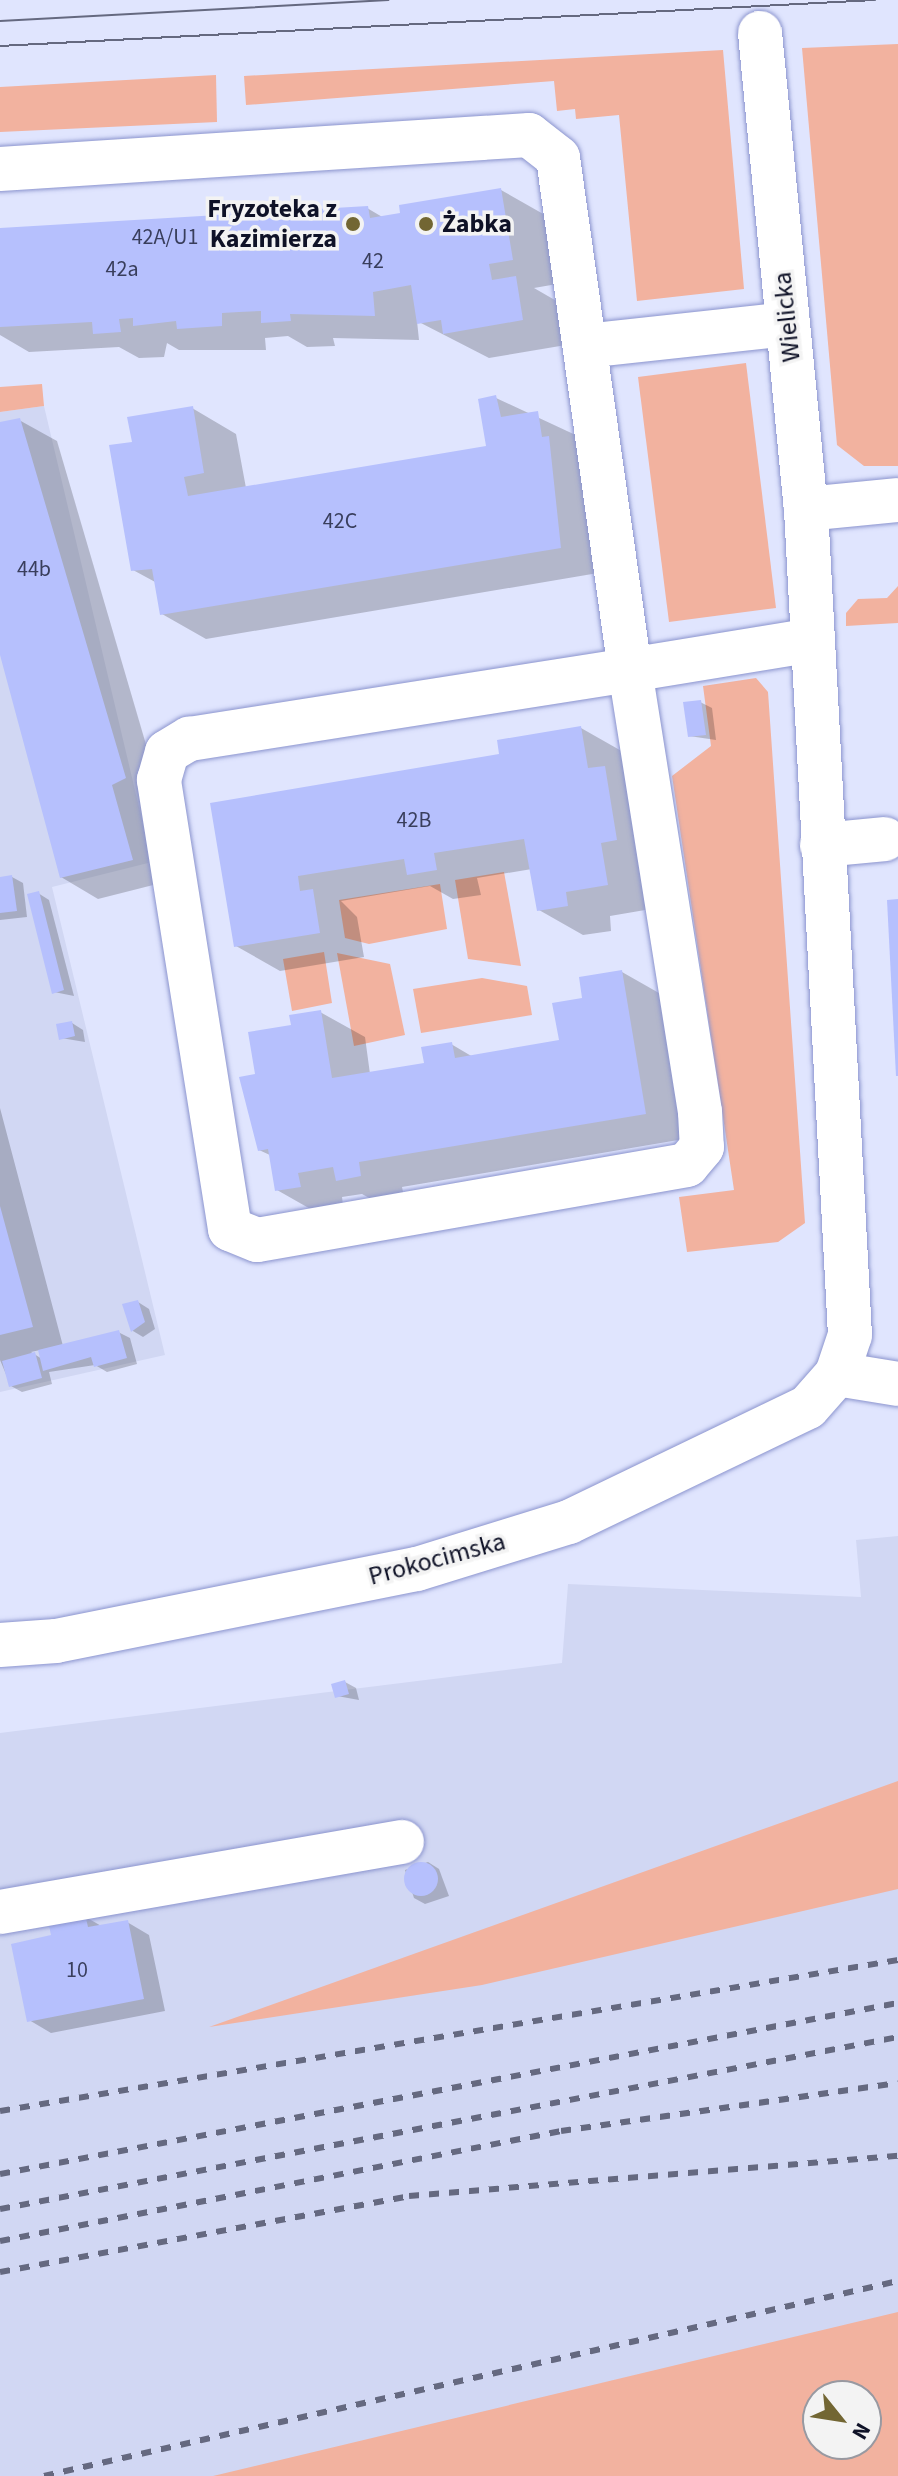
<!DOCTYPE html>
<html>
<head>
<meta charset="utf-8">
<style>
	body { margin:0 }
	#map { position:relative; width:898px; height:2476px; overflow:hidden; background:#e0e5fe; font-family:"Source Sans 3",sans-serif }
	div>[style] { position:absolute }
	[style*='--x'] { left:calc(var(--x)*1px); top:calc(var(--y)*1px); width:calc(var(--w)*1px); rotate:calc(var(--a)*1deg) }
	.built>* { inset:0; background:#d1d7f3 }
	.green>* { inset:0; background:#f2b29f }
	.shadow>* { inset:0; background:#0003 }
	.building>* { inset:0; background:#b6c0fd }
	.round { border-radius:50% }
	.roads { filter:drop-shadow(0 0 2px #8b94ce) drop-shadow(0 0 2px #8b94ce) }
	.minor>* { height:44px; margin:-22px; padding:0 22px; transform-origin:22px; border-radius:22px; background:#fff }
	.tram>* { height:2px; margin:-1px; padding:0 1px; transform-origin:1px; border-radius:1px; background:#656980 }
	.rail>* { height:6px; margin-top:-3px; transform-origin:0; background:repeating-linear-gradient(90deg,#656980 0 10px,transparent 0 20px) }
	.dots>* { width:22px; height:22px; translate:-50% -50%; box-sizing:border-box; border:4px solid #f3f3f3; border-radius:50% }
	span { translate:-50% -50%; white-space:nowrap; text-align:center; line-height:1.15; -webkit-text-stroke:7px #f3f3f3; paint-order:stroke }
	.number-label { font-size:22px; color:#393e5c }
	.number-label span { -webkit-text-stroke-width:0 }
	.poi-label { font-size:26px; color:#0f1227; font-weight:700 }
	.right { translate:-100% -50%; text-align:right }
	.left { translate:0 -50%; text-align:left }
	.street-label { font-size:26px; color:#0f1227 }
	.north { position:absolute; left:802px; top:2380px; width:80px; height:80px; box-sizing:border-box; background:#f3f3f3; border:2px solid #9899a1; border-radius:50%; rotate:120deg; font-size:22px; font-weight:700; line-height:32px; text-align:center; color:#0f1227 }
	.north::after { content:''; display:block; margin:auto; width:28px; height:36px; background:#726633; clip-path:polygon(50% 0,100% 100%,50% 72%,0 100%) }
</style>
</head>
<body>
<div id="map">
	<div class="built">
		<i style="clip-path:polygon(44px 406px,152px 862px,52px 887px,165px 1355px,0 1392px,0 412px)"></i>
		<i style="clip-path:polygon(evenodd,898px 1536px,898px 2476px,0 2476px,0 1733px,562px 1663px,568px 1584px,861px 1597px,856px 1540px,898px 1536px,818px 2396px,866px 2396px,866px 2444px,818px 2444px,818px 2396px)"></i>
	</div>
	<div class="green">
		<i style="clip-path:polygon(898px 44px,898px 466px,864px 466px,837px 445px,802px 48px)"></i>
		<i style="clip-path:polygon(723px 50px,744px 289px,637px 301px,619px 115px,576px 119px,575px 109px,557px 111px,554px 81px,246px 105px,244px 76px)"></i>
		<i style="clip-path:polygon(216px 75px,217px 122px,0 132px,0 87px)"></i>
		<i style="clip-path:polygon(746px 363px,776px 608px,669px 622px,638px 377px)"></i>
		<i style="clip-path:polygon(42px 384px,44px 406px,0 412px,0 387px)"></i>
		<i style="clip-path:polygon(898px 586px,898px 623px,846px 626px,846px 613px,858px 599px,887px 598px)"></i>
		<i style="clip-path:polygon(756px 678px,768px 692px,805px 1223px,778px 1242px,687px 1252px,679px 1197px,734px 1190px,672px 776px,711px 746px,703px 686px)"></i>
		<i style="clip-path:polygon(504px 872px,521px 966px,468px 959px,455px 880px)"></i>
		<i style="clip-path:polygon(440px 884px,447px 929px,369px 944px,345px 938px,339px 900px)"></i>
		<i style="clip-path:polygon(324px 952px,332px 1003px,292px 1011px,283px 959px)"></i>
		<i style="clip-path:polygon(337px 953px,390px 964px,405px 1035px,354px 1046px)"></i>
		<i style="clip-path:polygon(482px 978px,527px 986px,532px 1015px,421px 1033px,413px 989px)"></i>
		<i style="clip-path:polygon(898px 1781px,898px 1889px,482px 1985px,209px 2027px)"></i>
		<i style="clip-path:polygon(evenodd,898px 2312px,898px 2476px,213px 2476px,898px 2312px,818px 2396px,866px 2396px,866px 2444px,818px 2444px,818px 2396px)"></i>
	</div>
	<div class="shadow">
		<i style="clip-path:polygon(501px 190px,545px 215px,557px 284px,534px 288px,560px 303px,566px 345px,489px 358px,417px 321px,419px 340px,333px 338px,335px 346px,307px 347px,288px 336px,265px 338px,266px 350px,179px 350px,167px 343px,164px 357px,139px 358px,119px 347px,29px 352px,0 335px,0 230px,367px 208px,384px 218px)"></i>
		<i style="clip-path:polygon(496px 398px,582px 438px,604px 572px,206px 639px,162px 614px,157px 583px,133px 570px,134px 444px,192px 408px,236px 434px,246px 488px,488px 447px)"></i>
		<i style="clip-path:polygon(19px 420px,57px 441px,162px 799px,169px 881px,98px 899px,61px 877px,0 639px,0 424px)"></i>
		<i style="clip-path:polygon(700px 702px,712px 708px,716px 740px,689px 736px)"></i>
		<i style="clip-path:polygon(581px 728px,625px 753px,651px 909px,610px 916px,611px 931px,583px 935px,539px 910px,532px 869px,477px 878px,481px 895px,453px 899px,430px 886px,341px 901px,357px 917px,364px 957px,280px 971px,236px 946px,212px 804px,502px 756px)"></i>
		<i style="clip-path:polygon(12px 877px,23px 883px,27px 917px,0 920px,0 879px)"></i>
		<i style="clip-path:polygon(38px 893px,49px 900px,74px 996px,54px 992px)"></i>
		<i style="clip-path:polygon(622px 972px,666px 997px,690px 1138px,402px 1187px,405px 1201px,382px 1205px,362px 1194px,342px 1197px,344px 1212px,321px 1215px,277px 1190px,272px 1156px,259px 1150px,257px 1076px,293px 1027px,320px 1012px,365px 1037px,370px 1074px,427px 1065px,451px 1044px,473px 1057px,561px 1042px,584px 1000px)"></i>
		<i style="clip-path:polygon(72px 1023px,83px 1030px,85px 1042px,61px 1038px)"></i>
		<i style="clip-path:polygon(evenodd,0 1108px,63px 1346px,118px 1332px,130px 1338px,137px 1364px,107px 1372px,95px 1365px,49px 1372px,52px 1384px,22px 1392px,11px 1386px,0 1360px,0 1108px,40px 1350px,42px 1359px,31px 1352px,40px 1350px)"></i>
		<i style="clip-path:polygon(138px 1302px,149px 1309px,155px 1329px,143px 1337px,133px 1331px,125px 1306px)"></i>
		<i style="clip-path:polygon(345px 1682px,356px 1688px,359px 1700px,337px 1696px)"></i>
		<i style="clip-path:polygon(428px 1862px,439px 1869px,449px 1896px,425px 1904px,414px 1898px,405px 1870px)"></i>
		<i style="clip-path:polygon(84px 1916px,103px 1927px,127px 1922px,149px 1935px,165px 2011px,51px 2033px,29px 2020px,53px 1937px)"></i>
	</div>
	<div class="building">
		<i style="clip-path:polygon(501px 188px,513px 260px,489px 264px,492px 280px,516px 276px,523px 320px,443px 334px,441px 320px,417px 324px,411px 285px,373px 292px,375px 316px,290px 314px,291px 321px,261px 323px,261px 311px,239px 312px,222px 313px,222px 326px,177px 329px,176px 321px,133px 326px,133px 318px,119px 319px,121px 332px,93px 334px,92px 322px,0 327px,0 228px,368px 206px,370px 218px,400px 213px,399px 205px)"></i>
		<i style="clip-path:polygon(496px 395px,501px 417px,538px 411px,542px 437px,549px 436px,561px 548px,160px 615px,152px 569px,131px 571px,109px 445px,132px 442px,127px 417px,193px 406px,204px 473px,184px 477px,188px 496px,486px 446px,478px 399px)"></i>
		<i style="clip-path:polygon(20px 418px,126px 778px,112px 785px,133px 860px,60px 878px,0 655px,0 422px)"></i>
		<i style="clip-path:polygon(701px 700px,706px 735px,688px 737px,683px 702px)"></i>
		<i style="clip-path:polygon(581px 726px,588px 768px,605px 766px,617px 840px,601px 843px,608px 885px,566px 892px,568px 906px,537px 911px,524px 839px,434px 853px,437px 870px,407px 875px,404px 859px,298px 876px,300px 891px,313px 889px,320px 933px,234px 947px,210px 803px,499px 754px,497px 740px)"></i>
		<i style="clip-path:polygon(12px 875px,17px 911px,0 913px,0 877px)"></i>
		<i style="clip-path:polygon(39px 891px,64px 990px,52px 994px,27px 894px)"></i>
		<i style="clip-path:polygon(898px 899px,898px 1076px,896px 1076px,887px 900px)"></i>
		<i style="clip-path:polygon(622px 970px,646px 1114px,359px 1162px,361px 1176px,336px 1181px,333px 1167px,298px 1173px,301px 1187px,275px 1191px,268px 1149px,258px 1151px,239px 1077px,255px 1074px,248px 1032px,291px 1025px,289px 1015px,321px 1010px,332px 1078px,424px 1063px,421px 1047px,452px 1042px,455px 1058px,559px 1040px,552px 1003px,582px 998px,579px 977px)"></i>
		<i style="clip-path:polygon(72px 1021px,75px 1036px,59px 1040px,56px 1024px)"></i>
		<i style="clip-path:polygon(0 1206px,33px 1327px,0 1335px)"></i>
		<i style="clip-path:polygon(138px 1300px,145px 1322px,131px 1332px,122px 1304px)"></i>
		<i style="clip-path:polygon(119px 1330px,127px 1358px,94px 1367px,91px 1357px,43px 1371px,38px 1350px)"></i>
		<i style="clip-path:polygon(35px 1352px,42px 1378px,9px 1387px,2px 1361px)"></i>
		<i style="clip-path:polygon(345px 1680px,349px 1694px,335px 1698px,331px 1684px)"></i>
		<i class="round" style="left:404px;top:1862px;width:34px;height:34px"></i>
		<i style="clip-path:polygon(85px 1914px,88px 1927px,128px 1920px,144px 1999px,27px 2022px,11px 1944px,51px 1935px,48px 1921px)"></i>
	</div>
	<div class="roads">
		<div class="minor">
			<i style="--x:760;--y:33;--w:478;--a:84.5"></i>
			<i style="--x:806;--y:509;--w:92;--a:-5.6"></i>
			<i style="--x:0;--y:169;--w:530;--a:-3.68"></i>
			<i style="--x:529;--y:135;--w:37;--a:38"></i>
			<i style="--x:558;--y:158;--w:517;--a:82"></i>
			<i style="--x:630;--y:670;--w:448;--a:81"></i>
			<i style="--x:700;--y:1112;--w:35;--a:87"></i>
			<i style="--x:702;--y:1147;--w:23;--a:130"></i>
			<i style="--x:687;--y:1165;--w:436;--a:170.1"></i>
			<i style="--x:257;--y:1240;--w:29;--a:-158"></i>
			<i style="--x:230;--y:1229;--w:455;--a:-99"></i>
			<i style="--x:159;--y:780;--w:29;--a:-74"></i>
			<i style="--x:167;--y:752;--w:26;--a:-31"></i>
			<i style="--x:189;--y:739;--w:446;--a:-8.9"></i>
			<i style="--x:630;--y:670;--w:179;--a:-9.3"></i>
			<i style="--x:585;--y:346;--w:204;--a:-6.2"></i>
			<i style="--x:822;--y:845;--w:63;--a:-5.4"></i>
			<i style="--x:837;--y:1374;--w:62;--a:9.3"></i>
			<i style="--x:0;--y:1645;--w:56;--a:-4.1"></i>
			<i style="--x:56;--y:1641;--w:368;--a:-11.3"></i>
			<i style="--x:417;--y:1569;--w:159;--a:-17.2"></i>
			<i style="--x:569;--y:1522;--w:265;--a:-25.7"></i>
			<i style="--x:808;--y:1407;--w:44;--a:-48.7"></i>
			<i style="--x:837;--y:1374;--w:41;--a:-71.6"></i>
			<i style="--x:850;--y:1335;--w:827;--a:-93.05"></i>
			<i style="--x:0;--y:1912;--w:408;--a:-9.9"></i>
		</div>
	</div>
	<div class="tram">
		<i style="--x:0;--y:21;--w:389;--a:-3.1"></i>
		<i style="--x:0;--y:46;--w:876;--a:-3.01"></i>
	</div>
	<div class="rail">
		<i style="--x:0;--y:2111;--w:911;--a:-9.55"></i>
		<i style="--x:0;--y:2174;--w:914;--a:-10.78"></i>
		<i style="--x:0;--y:2209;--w:914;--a:-10.84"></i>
		<i style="--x:0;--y:2241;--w:572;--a:-11.09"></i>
		<i style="--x:561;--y:2131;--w:340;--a:-8.1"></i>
		<i style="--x:0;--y:2272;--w:416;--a:-10.5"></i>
		<i style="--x:409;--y:2196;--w:491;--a:-4.7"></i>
		<i style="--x:44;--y:2476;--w:876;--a:-12.86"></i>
	</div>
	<div class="dots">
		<i style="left:353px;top:224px;background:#726633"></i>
		<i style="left:426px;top:224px;background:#726633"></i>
	</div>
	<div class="number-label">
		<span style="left:165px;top:238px">42A/U1</span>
		<span style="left:373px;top:262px">42</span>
		<span style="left:122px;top:270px">42a</span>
		<span style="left:340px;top:522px">42C</span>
		<span style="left:34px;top:570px">44b</span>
		<span style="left:414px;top:821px">42B</span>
		<span style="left:77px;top:1971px">10</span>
	</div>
	<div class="poi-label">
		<span class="right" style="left:337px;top:224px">Fryzoteka z<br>Kazimierza</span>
		<span class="left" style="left:442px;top:224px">Żabka</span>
	</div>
	<div class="street-label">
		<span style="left:787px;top:317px;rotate:-96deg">Wielicka</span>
		<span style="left:437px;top:1559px;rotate:-15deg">Prokocimska</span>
	</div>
	<div class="north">N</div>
</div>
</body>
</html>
